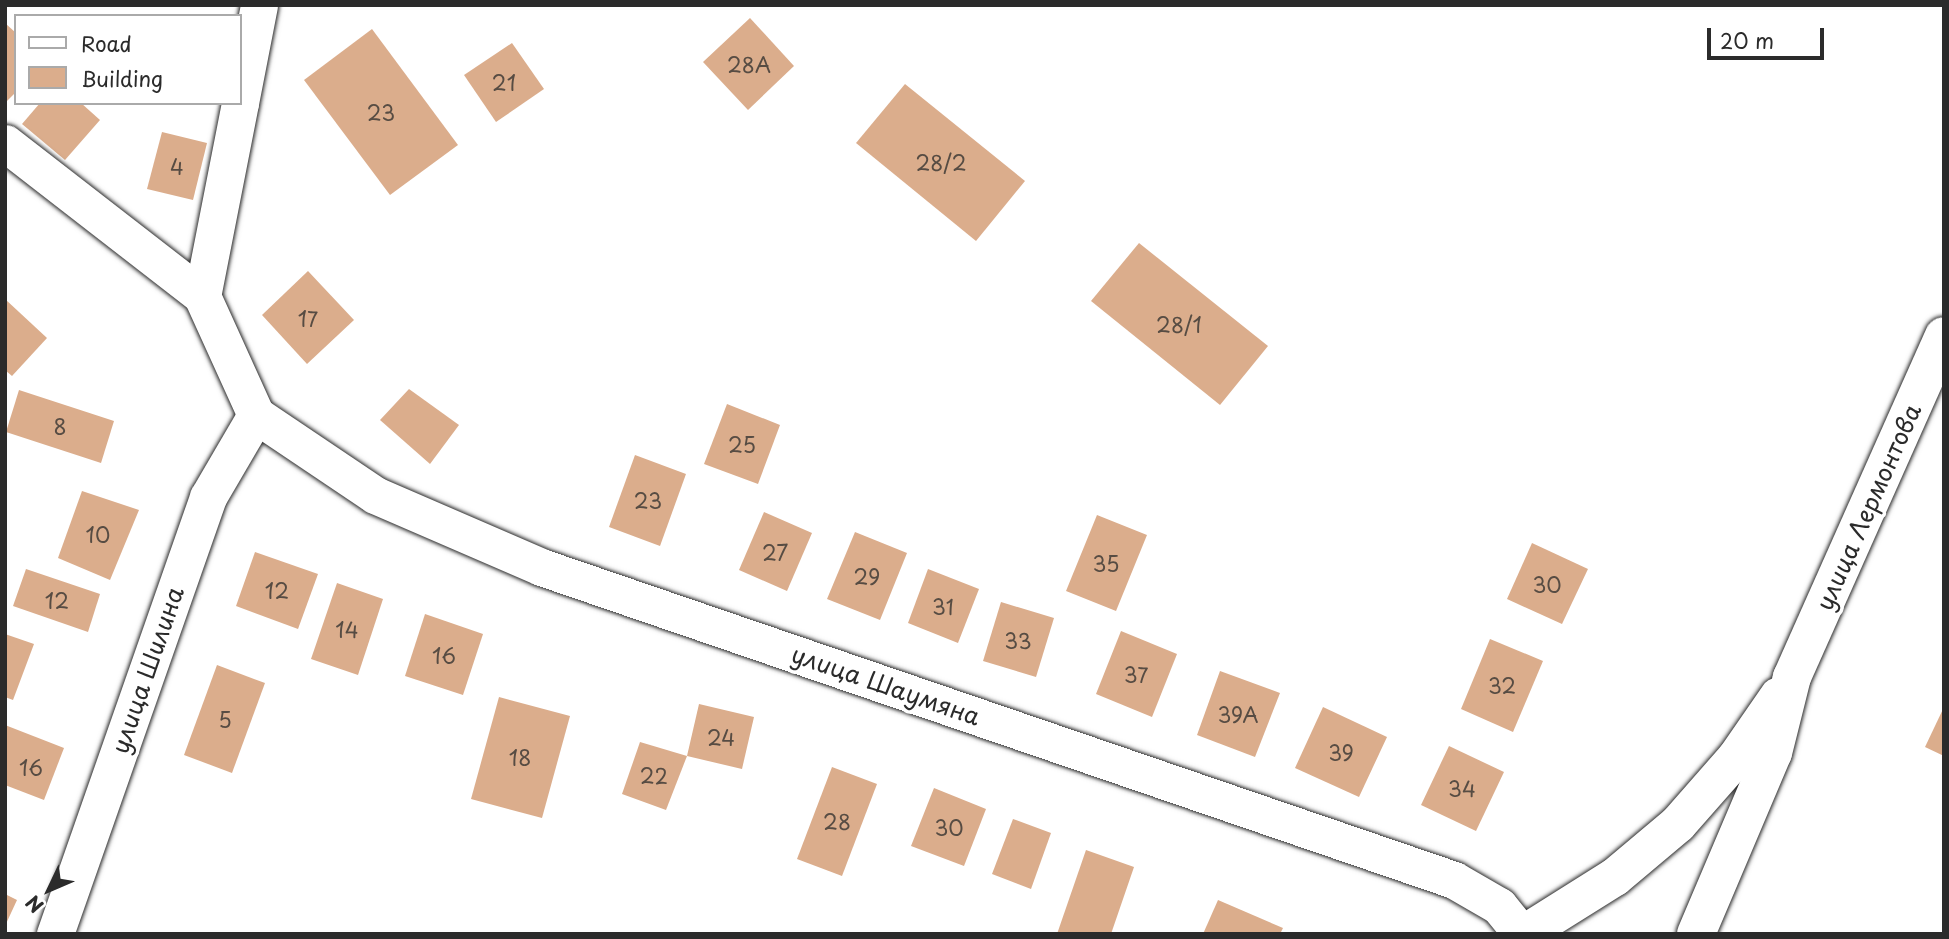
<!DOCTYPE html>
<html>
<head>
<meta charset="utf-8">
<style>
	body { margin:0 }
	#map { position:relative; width:1949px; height:939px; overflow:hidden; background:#fff; font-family:"Playpen Sans",sans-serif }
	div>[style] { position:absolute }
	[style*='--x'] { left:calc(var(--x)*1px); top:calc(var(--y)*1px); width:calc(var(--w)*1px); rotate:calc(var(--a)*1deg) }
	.building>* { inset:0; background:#dbad8c }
	.roads { filter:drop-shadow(0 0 2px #2b2b2b) drop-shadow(0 0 2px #2b2b2b) }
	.minor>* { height:37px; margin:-18.5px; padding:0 18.5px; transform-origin:18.5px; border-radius:18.5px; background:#fff }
	.primary>* { height:38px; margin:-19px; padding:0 19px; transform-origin:19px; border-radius:19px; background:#fff }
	span { translate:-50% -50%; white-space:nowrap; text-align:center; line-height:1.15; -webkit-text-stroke:7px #fff; paint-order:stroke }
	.number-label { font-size:21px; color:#574c43 }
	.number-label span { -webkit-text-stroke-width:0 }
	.street-label { font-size:24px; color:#2b2b2b }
	.frame { position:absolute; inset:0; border:7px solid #2b2b2b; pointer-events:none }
	.legend { position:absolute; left:14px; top:14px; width:228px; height:91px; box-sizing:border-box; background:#fff; border:2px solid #aaa; margin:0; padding:9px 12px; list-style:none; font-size:21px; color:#2b2b2b }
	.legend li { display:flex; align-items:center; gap:14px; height:35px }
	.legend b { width:35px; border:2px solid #aaa }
	.north { position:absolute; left:14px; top:855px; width:70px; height:70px; -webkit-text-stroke:5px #fff; paint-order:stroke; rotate:226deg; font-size:19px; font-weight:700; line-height:28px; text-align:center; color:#2b2b2b }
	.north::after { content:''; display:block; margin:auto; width:24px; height:32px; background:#2b2b2b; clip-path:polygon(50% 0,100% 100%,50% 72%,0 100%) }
	.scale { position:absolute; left:1707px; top:28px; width:117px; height:32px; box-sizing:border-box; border:4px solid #2b2b2b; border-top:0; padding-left:9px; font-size:21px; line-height:24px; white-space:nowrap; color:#2b2b2b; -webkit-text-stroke:5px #fff; paint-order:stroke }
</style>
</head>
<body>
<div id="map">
	<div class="building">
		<i style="clip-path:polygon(750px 18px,794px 66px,748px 110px,703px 62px)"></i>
		<i style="clip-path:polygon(5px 23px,16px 33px,16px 92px,5px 103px)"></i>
		<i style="clip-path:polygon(372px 29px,458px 145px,390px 195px,304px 80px)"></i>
		<i style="clip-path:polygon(512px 43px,544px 89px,496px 122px,464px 75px)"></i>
		<i style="clip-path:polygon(905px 84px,1025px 181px,976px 241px,856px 143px)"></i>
		<i style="clip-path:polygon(40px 103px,81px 103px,100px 120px,65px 160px,22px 124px)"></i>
		<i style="clip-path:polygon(162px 132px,207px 143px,193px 200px,147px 189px)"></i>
		<i style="clip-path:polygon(1139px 243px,1268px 346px,1220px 405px,1091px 301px)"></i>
		<i style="clip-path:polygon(308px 271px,354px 320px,307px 364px,262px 315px)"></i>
		<i style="clip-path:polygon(5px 299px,47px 338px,12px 376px,5px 370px)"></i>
		<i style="clip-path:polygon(409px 389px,459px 425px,430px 464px,380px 420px)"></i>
		<i style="clip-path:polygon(19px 390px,114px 421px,101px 463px,6px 432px)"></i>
		<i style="clip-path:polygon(727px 404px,780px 425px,758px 484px,704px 464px)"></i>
		<i style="clip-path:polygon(635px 455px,686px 474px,660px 546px,609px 527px)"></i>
		<i style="clip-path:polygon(82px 491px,139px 510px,110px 580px,58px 558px)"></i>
		<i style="clip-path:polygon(764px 512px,812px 533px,787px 591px,739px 570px)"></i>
		<i style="clip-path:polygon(1097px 515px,1147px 535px,1116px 611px,1066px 591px)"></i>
		<i style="clip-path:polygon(855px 532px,907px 553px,880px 620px,827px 599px)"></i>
		<i style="clip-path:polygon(1532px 543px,1588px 569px,1562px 624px,1507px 599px)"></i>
		<i style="clip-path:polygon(255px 552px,318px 574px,298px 629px,236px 606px)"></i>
		<i style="clip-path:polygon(26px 569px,100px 594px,88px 632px,13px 606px)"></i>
		<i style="clip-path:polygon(928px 569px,979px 589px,958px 643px,908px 623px)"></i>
		<i style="clip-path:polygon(337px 583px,383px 599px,358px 675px,311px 659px)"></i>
		<i style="clip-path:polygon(1001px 602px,1054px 618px,1036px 677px,983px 661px)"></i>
		<i style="clip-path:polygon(425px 614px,483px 634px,463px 695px,405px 676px)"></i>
		<i style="clip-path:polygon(1121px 631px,1177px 654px,1152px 717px,1096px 694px)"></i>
		<i style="clip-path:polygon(5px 634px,34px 644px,13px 700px,5px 697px)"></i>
		<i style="clip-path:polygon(1490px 639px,1543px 661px,1513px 732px,1461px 709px)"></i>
		<i style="clip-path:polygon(217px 665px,265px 683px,232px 773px,184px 755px)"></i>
		<i style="clip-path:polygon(1220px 671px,1280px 693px,1255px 757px,1197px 735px)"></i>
		<i style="clip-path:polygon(499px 697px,570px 716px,542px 818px,471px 799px)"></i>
		<i style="clip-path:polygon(699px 704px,754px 717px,742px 769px,687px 756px)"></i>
		<i style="clip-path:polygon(1323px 707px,1387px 737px,1359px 797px,1295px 768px)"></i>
		<i style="clip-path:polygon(1944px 707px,1944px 756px,1925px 747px)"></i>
		<i style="clip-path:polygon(5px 725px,64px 748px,44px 800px,5px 785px)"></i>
		<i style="clip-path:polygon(640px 742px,687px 756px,666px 810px,622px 794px)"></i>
		<i style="clip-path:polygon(1449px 746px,1504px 772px,1476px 831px,1421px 805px)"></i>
		<i style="clip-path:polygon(832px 767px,877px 784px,842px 876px,797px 859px)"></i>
		<i style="clip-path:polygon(934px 788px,986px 809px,964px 866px,911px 846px)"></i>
		<i style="clip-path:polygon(1013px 819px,1051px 833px,1031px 889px,992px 874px)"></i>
		<i style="clip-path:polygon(1086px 850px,1134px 867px,1111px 934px,1057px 934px)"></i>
		<i style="clip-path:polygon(5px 894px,17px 900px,5px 926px)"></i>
		<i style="clip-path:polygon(1218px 900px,1283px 928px,1280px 934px,1203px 934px)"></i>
	</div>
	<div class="roads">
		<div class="minor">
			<i style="--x:240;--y:103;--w:197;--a:101.1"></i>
			<i style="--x:202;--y:296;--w:131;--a:65.6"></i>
			<i style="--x:240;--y:103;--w:100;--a:-79"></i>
			<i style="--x:5;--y:143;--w:249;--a:37.8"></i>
			<i style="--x:256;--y:415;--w:143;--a:33.9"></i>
			<i style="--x:375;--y:495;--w:181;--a:23.4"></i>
			<i style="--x:541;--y:567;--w:965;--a:18.92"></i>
			<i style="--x:1454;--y:880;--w:52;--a:30"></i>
			<i style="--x:1499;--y:906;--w:36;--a:51"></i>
			<i style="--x:55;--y:934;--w:463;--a:-70.7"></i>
			<i style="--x:208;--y:497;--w:95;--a:-59.7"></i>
		</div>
		<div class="primary">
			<i style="--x:1524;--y:934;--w:107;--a:-32.1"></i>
			<i style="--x:1615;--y:877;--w:82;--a:-40.1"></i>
			<i style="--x:1678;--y:824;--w:88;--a:-48.7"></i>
			<i style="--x:1736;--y:758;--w:75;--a:-55.3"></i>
			<i style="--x:1696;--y:934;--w:197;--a:-67"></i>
			<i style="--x:1773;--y:753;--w:78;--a:-76"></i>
			<i style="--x:1792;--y:677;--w:373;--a:-66"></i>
		</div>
	</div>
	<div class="number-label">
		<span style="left:749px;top:64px">28А</span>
		<span style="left:504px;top:82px">21</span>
		<span style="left:381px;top:112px">23</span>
		<span style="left:941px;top:162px">28/2</span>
		<span style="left:177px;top:166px">4</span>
		<span style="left:308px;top:318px">17</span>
		<span style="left:1179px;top:324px">28/1</span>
		<span style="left:60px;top:426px">8</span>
		<span style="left:742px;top:444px">25</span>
		<span style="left:648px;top:500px">23</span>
		<span style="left:98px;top:534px">10</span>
		<span style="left:775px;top:552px">27</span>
		<span style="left:1106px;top:563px">35</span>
		<span style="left:867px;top:576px">29</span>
		<span style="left:1547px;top:584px">30</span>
		<span style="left:277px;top:590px">12</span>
		<span style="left:57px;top:600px">12</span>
		<span style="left:943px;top:606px">31</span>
		<span style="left:347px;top:629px">14</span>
		<span style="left:1018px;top:640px">33</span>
		<span style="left:444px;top:655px">16</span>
		<span style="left:1136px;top:674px">37</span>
		<span style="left:1502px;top:685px">32</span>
		<span style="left:1238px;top:714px">39А</span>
		<span style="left:225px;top:719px">5</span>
		<span style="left:721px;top:737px">24</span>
		<span style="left:1341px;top:752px">39</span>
		<span style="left:520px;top:757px">18</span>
		<span style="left:31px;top:767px">16</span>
		<span style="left:654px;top:775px">22</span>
		<span style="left:1462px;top:788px">34</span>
		<span style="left:837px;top:821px">28</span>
		<span style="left:949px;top:827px">30</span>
	</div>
	<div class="street-label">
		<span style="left:1868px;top:507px;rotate:-66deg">улица Лермонтова</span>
		<span style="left:147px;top:670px;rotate:-71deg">улица Шилина</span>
		<span style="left:886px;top:685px;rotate:19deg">улица Шаумяна</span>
	</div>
	<div class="frame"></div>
	<ul class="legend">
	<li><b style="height:9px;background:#fff"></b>Road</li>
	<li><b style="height:19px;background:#dbad8c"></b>Building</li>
	</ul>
	<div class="north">N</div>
	<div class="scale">20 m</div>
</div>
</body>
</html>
